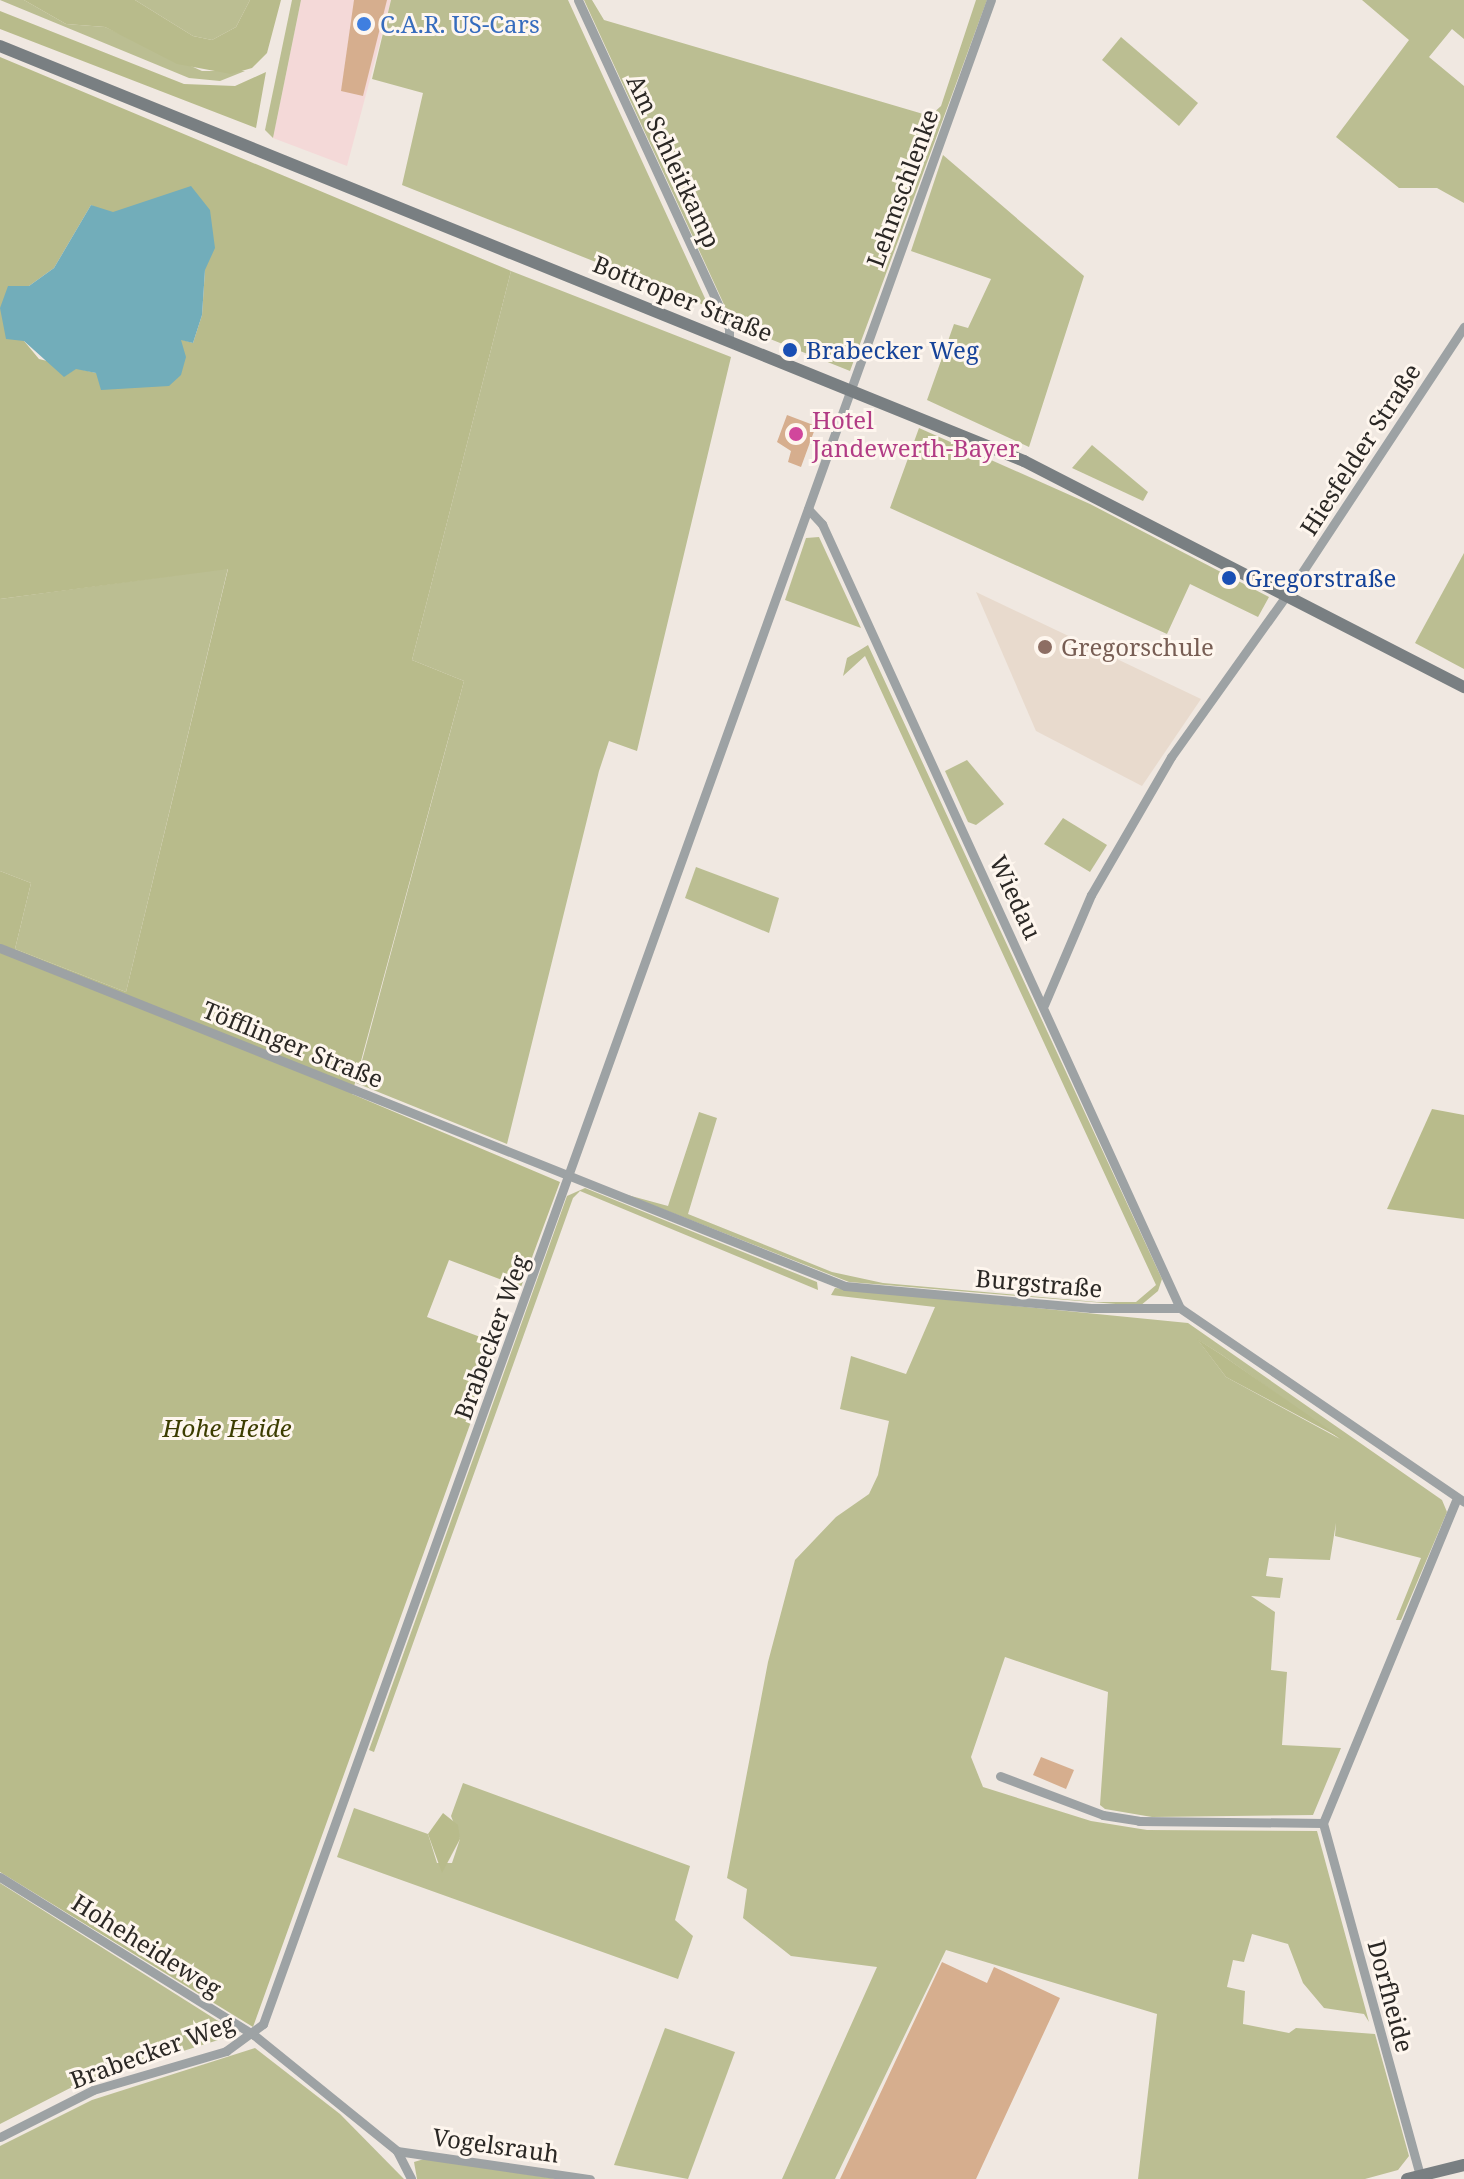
<!DOCTYPE html>
<html>
<head>
<meta charset="utf-8">
<style>
	body { margin:0 }
	#map { position:relative; width:1464px; height:2179px; overflow:hidden; background:#f0e8e1; font-family:"Noto Serif",serif }
	div>[style] { position:absolute }
	[style*='--x'] { left:calc(var(--x)*1px); top:calc(var(--y)*1px); width:calc(var(--w)*1px); rotate:calc(var(--a)*1deg) }
	.commercial>* { inset:0; background:#f4d9d8 }
	.built>* { inset:0; background:#e8dacd }
	.green>* { inset:0; background:#bbbe92 }
	.forest>* { inset:0; background:#b8bb8b }
	.water>* { inset:0; background:#72adba }
	.building>* { inset:0; background:#d6ae8e }
	.minor>* { height:9px; margin:-4.5px; padding:0 4.5px; transform-origin:4.5px; border-radius:4.5px; background:#9da2a4 }
	.secondary>* { height:12px; margin:-6px; padding:0 6px; transform-origin:6px; border-radius:6px; background:#797f82 }
	.dots>* { width:22px; height:22px; translate:-50% -50%; box-sizing:border-box; border:4px solid #fef6ee; border-radius:50% }
	span { translate:-50% -50%; white-space:nowrap; text-align:center; line-height:1.15; -webkit-text-stroke:6px #fef6ee; paint-order:stroke }
	.shop-label { font-size:24px; color:#366cbe }
	.left { translate:0 -50%; text-align:left }
	.street-label { font-size:24px; color:#2b2825 }
	.transit-label { font-size:24px; color:#164399 }
	.hotel-label { font-size:24px; color:#b23c85 }
	.education-label { font-size:24px; color:#785e54 }
	.park-label { font-size:24px; color:#3c3d01; font-style:italic }
</style>
</head>
<body>
<div id="map">
	<div class="commercial">
		<i style="clip-path:polygon(301px 0,391px 0,347px 166px,273px 138px)"></i>
	</div>
	<div class="built">
		<i style="clip-path:polygon(976px 592px,1201px 699px,1142px 786px,1036px 731px)"></i>
	</div>
	<div class="green">
		<i style="clip-path:polygon(0 0,24px 0,66px 24px,105px 27px,202px 71px,245px 71px,220px 81px,189px 78px)"></i>
		<i style="clip-path:polygon(135px 0,250px 0,236px 27px,212px 40px,193px 36px)"></i>
		<i style="clip-path:polygon(292px 0,301px 0,273px 138px,265px 130px)"></i>
		<i style="clip-path:polygon(391px 0,568px 0,709px 307px,402px 185px,423px 93px,372px 79px)"></i>
		<i style="clip-path:polygon(584px 0,592px 0,604px 20px,930px 116px,941px 106px,976px 0,987px 0,850px 371px,733px 324px)"></i>
		<i style="clip-path:polygon(1362px 0,1464px 0,1464px 39px,1452px 29px,1429px 57px,1464px 86px,1464px 203px,1437px 188px,1399px 188px,1336px 137px,1409px 40px)"></i>
		<i style="clip-path:polygon(1121px 37px,1198px 103px,1179px 126px,1102px 60px)"></i>
		<i style="clip-path:polygon(943px 155px,1084px 276px,1029px 447px,927px 400px,954px 324px,968px 328px,991px 279px,911px 251px)"></i>
		<i style="clip-path:polygon(511px 271px,731px 357px,637px 751px,609px 741px,599px 771px,507px 1144px,356px 1083px,464px 681px,412px 660px)"></i>
		<i style="clip-path:polygon(919px 428px,1090px 504px,1269px 597px,1258px 617px,1190px 584px,1167px 634px,890px 508px)"></i>
		<i style="clip-path:polygon(1092px 445px,1148px 492px,1143px 501px,1072px 468px)"></i>
		<i style="clip-path:polygon(819px 537px,861px 628px,785px 600px,806px 538px)"></i>
		<i style="clip-path:polygon(1464px 553px,1464px 669px,1415px 643px)"></i>
		<i style="clip-path:polygon(228px 568px,126px 992px,15px 949px,31px 883px,0 871px,0 599px)"></i>
		<i style="clip-path:polygon(868px 645px,1162px 1279px,1158px 1291px,1140px 1306px,849px 1282px,624px 1194px,668px 1206px,699px 1112px,717px 1118px,688px 1214px,832px 1272px,883px 1283px,1097px 1302px,1136px 1302px,1156px 1285px,865px 656px,843px 676px,847px 658px)"></i>
		<i style="clip-path:polygon(967px 760px,1004px 804px,976px 825px,968px 822px,945px 771px)"></i>
		<i style="clip-path:polygon(1063px 818px,1107px 845px,1090px 872px,1044px 844px)"></i>
		<i style="clip-path:polygon(696px 867px,779px 898px,769px 933px,685px 898px)"></i>
		<i style="clip-path:polygon(585px 1188px,817px 1282px,818px 1290px,580px 1191px,573px 1198px,374px 1752px,369px 1750px,567px 1196px)"></i>
		<i style="clip-path:polygon(evenodd,835px 1288px,1188px 1323px,1442px 1500px,1447px 1512px,1401px 1620px,1396px 1620px,1421px 1558px,1335px 1536px,1336px 1523px,1330px 1560px,1269px 1558px,1266px 1576px,1283px 1578px,1280px 1598px,1251px 1596px,1275px 1612px,1271px 1670px,1287px 1672px,1282px 1745px,1341px 1748px,1313px 1815px,1152px 1817px,1105px 1809px,1100px 1805px,1108px 1692px,1005px 1657px,971px 1757px,983px 1787px,1091px 1821px,1147px 1830px,1317px 1831px,1369px 2022px,1364px 2014px,1324px 2008px,1303px 1983px,1288px 1944px,1252px 1934px,1244px 1962px,1233px 1960px,1227px 1987px,1245px 1991px,1243px 2024px,1289px 2033px,1296px 2028px,1375px 2034px,1409px 2156px,1398px 2170px,1365px 2179px,1138px 2179px,1157px 2014px,946px 1950px,835px 2179px,782px 2179px,877px 1967px,791px 1956px,743px 1918px,747px 1889px,727px 1878px,768px 1662px,795px 1560px,836px 1517px,869px 1494px,878px 1475px,889px 1421px,840px 1409px,851px 1356px,906px 1374px,935px 1307px,831px 1295px,835px 1288px,1198px 1340px,1222px 1355px,1340px 1439px,1226px 1377px,1198px 1340px)"></i>
		<i style="clip-path:polygon(463px 1783px,690px 1866px,675px 1920px,693px 1936px,678px 1979px,337px 1857px,354px 1808px,428px 1834px,437px 1863px,452px 1863px,460px 1839px,451px 1816px)"></i>
		<i style="clip-path:polygon(0 1883px,234px 2031px,231px 2036px,78px 2084px,0 2124px)"></i>
		<i style="clip-path:polygon(665px 2028px,735px 2052px,688px 2179px,614px 2165px)"></i>
		<i style="clip-path:polygon(255px 2048px,340px 2114px,404px 2179px,0 2179px,0 2146px,92px 2100px)"></i>
		<i style="clip-path:polygon(424px 2159px,558px 2179px,417px 2179px,414px 2162px)"></i>
	</div>
	<div class="forest">
		<i style="clip-path:polygon(24px 0,135px 0,193px 36px,212px 40px,236px 27px,250px 0,281px 0,267px 53px,252px 68px,231px 74px,177px 64px,105px 27px,66px 24px)"></i>
		<i style="clip-path:polygon(0 11px,184px 84px,235px 86px,266px 72px,256px 128px,0 29px)"></i>
		<i style="clip-path:polygon(evenodd,0 57px,511px 271px,412px 660px,464px 681px,352px 1094px,560px 1182px,521px 1287px,449px 1260px,427px 1317px,499px 1344px,253px 2027px,0 1872px,0 871px,31px 883px,15px 949px,126px 992px,228px 569px,0 599px,0 57px,91px 205px,205px 270px,202px 315px,193px 343px,180px 339px,96px 373px,39px 359px,24px 341px,29px 286px,54px 268px,91px 205px)"></i>
		<i style="clip-path:polygon(1432px 1109px,1464px 1115px,1464px 1219px,1387px 1209px)"></i>
		<i style="clip-path:polygon(1197px 1339px,1222px 1355px,1344px 1440px,1226px 1377px)"></i>
		<i style="clip-path:polygon(443px 1813px,458px 1825px,460px 1839px,442px 1873px,428px 1834px)"></i>
	</div>
	<div class="water">
		<i style="clip-path:polygon(191px 186px,210px 210px,215px 248px,205px 270px,202px 315px,193px 343px,181px 340px,186px 357px,181px 375px,169px 386px,101px 390px,96px 373px,76px 369px,64px 377px,24px 341px,6px 339px,0 308px,8px 286px,29px 286px,54px 268px,91px 205px,113px 212px)"></i>
	</div>
	<div class="building">
		<i style="clip-path:polygon(354px 0,387px 0,363px 96px,341px 91px)"></i>
		<i style="clip-path:polygon(787px 415px,816px 426px,801px 467px,788px 462px,791px 451px,777px 442px)"></i>
		<i style="clip-path:polygon(1041px 1757px,1074px 1770px,1066px 1789px,1033px 1775px)"></i>
		<i style="clip-path:polygon(942px 1962px,987px 1983px,994px 1967px,1060px 1998px,976px 2179px,840px 2179px)"></i>
	</div>
	<div class="minor">
		<i style="--x:578;--y:0;--w:361;--a:65.3"></i>
		<i style="--x:729;--y:328;--w:12;--a:90"></i>
		<i style="--x:808;--y:509;--w:21;--a:47"></i>
		<i style="--x:822;--y:524;--w:862;--a:65.46"></i>
		<i style="--x:0;--y:948;--w:910;--a:21.8"></i>
		<i style="--x:845;--y:1286;--w:247;--a:5.1"></i>
		<i style="--x:1091;--y:1308;--w:89;--a:0"></i>
		<i style="--x:1180;--y:1308;--w:344;--a:34.3"></i>
		<i style="--x:1044;--y:1005;--w:120;--a:-66.9"></i>
		<i style="--x:1091;--y:895;--w:160;--a:-59.9"></i>
		<i style="--x:1171;--y:757;--w:214;--a:-54.5"></i>
		<i style="--x:1295;--y:583;--w:307;--a:-56.6"></i>
		<i style="--x:1000;--y:1776;--w:110;--a:20.7"></i>
		<i style="--x:1103;--y:1815;--w:36;--a:9"></i>
		<i style="--x:1139;--y:1821;--w:184;--a:0.6"></i>
		<i style="--x:0;--y:1877;--w:299;--a:31.9"></i>
		<i style="--x:254;--y:2035;--w:184;--a:39"></i>
		<i style="--x:397;--y:2151;--w:31;--a:63"></i>
		<i style="--x:0;--y:2137;--w:104;--a:-26.8"></i>
		<i style="--x:93;--y:2090;--w:139;--a:-16.3"></i>
		<i style="--x:226;--y:2051;--w:46;--a:-36.1"></i>
		<i style="--x:263;--y:2024;--w:2151;--a:-70.22"></i>
		<i style="--x:397;--y:2151;--w:195;--a:8.3"></i>
		<i style="--x:1421;--y:2179;--w:369;--a:-105.4"></i>
		<i style="--x:1323;--y:1823;--w:348;--a:-67.6"></i>
	</div>
	<div class="secondary">
		<i style="--x:0;--y:46;--w:1105;--a:22.06"></i>
		<i style="--x:1024;--y:461;--w:495;--a:27.2"></i>
		<i style="--x:1407;--y:2179;--w:59;--a:-13.8"></i>
	</div>
	<div class="dots">
		<i style="left:364px;top:24px;background:#3f7fe0"></i>
		<i style="left:790px;top:350px;background:#1a4fb4"></i>
		<i style="left:796px;top:434px;background:#d1479c"></i>
		<i style="left:1229px;top:578px;background:#1a4fb4"></i>
		<i style="left:1045px;top:647px;background:#8d6e63"></i>
	</div>
	<div class="shop-label">
		<span class="left" style="left:380px;top:24px">C.A.R. US-Cars</span>
	</div>
	<div class="street-label">
		<span style="left:674px;top:161px;rotate:65deg">Am Schleitkamp</span>
		<span style="left:902px;top:188px;rotate:-70deg">Lehmschlenke</span>
		<span style="left:683px;top:298px;rotate:22deg">Bottroper Straße</span>
		<span style="left:1360px;top:449px;rotate:-57deg">Hiesfelder Straße</span>
		<span style="left:1016px;top:897px;rotate:65deg">Wiedau</span>
		<span style="left:293px;top:1044px;rotate:22deg">Töfflinger Straße</span>
		<span style="left:1039px;top:1283px;rotate:5deg">Burgstraße</span>
		<span style="left:491px;top:1337px;rotate:-70deg">Brabecker Weg</span>
		<span style="left:147px;top:1945px;rotate:32deg">Hoheheideweg</span>
		<span style="left:1391px;top:1996px;rotate:75deg">Dorfheide</span>
		<span style="left:152px;top:2051px;rotate:-20deg">Brabecker Weg</span>
		<span style="left:496px;top:2145px;rotate:8deg">Vogelsrauh</span>
	</div>
	<div class="transit-label">
		<span class="left" style="left:806px;top:350px">Brabecker Weg</span>
		<span class="left" style="left:1245px;top:578px">Gregorstraße</span>
	</div>
	<div class="hotel-label">
		<span class="left" style="left:812px;top:434px">Hotel<br>Jandewerth-Bayer</span>
	</div>
	<div class="education-label">
		<span class="left" style="left:1061px;top:647px">Gregorschule</span>
	</div>
	<div class="park-label">
		<span style="left:227px;top:1428px">Hohe Heide</span>
	</div>
</div>
</body>
</html>
